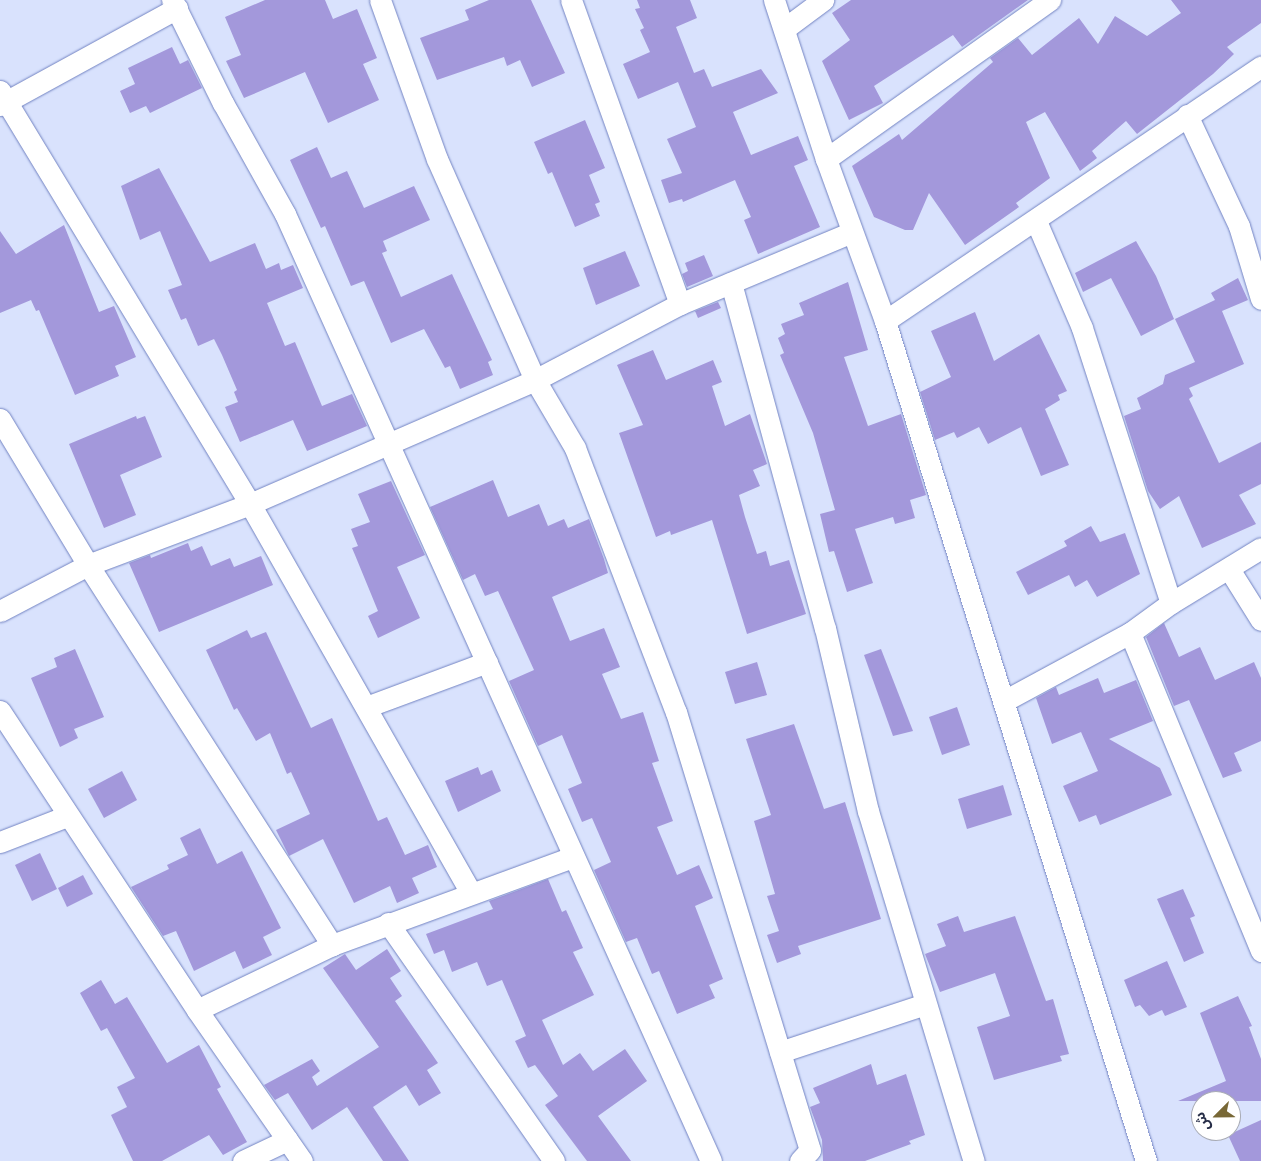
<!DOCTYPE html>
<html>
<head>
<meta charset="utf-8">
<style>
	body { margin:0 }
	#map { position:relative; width:1261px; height:1161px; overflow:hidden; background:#d9e2fd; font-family:Georgia,"Noto Sans Arabic",serif }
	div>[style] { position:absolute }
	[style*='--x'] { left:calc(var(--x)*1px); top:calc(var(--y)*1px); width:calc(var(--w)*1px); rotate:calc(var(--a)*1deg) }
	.building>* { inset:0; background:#a398db }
	.roads { filter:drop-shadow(0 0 1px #7283c2) drop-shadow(0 0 1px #7283c2) }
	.minor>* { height:21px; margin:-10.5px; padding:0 10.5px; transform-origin:10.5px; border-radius:10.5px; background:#fff }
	span { translate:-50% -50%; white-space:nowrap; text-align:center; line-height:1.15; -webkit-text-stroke:4px #fff; paint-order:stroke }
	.north { position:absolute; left:1191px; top:1091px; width:50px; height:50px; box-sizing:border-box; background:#fff; border:1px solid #a8abb5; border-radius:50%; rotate:247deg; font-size:14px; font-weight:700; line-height:20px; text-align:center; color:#262d47 }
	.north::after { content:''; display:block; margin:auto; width:18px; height:22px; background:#786836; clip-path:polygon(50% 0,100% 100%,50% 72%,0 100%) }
</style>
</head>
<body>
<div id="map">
	<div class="building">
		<i style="clip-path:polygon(265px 0,325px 0,333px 19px,357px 9px,377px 58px,363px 64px,379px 100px,328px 123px,305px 72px,244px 98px,226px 61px,241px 55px,225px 17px)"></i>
		<i style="clip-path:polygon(489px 0,531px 0,565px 73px,532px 87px,520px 60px,507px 66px,504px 57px,437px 80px,420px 38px,469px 20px,465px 10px)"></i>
		<i style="clip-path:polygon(637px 0,690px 0,697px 18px,676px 27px,694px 73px,704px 69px,712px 87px,761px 69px,778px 93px,733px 112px,751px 155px,798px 136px,808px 160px,794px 166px,820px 227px,758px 254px,744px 220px,751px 217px,735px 180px,683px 202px,682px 199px,669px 203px,661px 180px,682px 173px,667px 139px,696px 127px,678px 82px,638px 99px,623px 64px,650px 52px,640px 30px,644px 28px,635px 9px,640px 8px)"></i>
		<i style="clip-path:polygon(851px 0,1028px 0,962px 47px,953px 35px,874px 86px,883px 103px,849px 120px,822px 61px,850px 40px,832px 13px)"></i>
		<i style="clip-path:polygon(1171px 0,1261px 0,1261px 23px,1227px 47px,1234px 54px,1213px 74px,1137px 134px,1126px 121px,1092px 151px,1097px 158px,1080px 171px,1045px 112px,1026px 122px,1050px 178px,1016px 203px,1019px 207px,965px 245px,929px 193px,913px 230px,905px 230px,874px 217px,852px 166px,899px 134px,902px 140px,993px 62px,990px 58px,1018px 38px,1032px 55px,1079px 18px,1098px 44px,1115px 16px,1147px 36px,1181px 13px)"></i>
		<i style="clip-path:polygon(172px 47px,180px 64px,188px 60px,202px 88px,150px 113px,146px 106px,130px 113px,120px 91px,135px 84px,128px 68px)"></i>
		<i style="clip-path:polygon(585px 120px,605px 168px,589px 175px,600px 202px,595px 204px,600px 216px,575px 227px,552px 172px,548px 174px,534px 142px)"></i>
		<i style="clip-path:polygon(317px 147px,331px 178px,347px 171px,364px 208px,414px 186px,430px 220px,383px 241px,387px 251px,382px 253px,401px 297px,452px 274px,492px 360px,488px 362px,493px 375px,460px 389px,450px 366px,445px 368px,424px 329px,391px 343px,364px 281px,351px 286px,325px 226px,321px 228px,290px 160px)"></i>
		<i style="clip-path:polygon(159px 168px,210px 262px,255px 243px,266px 269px,279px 263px,281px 270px,293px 265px,303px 288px,267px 303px,285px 346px,295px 342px,322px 406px,352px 394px,367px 426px,307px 451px,293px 420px,240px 442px,225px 407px,238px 402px,234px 392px,237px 390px,222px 355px,214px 339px,198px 346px,186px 318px,181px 320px,168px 290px,182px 285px,160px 231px,140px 240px,121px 186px)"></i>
		<i style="clip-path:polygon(64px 225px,99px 312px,114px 306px,136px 357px,115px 366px,119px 376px,75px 395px,39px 310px,36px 311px,31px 300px,0 313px,0 231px,16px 254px)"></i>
		<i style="clip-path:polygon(1136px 241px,1156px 276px,1174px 319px,1141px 336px,1111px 278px,1083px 292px,1075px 273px)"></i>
		<i style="clip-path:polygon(625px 251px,640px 286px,596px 305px,583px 268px)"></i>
		<i style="clip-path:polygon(704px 255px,713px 276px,687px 287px,682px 274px,688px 271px,685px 263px)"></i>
		<i style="clip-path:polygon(1238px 278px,1248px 300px,1222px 311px,1244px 364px,1189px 388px,1193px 396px,1189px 399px,1219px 463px,1261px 442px,1261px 484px,1239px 495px,1256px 524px,1202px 548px,1179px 496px,1160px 509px,1148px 491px,1124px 416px,1141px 409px,1137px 398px,1163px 384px,1165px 375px,1195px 362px,1175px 319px,1215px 300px,1211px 293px)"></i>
		<i style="clip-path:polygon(848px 282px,868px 350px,844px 357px,868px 426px,901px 414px,926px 495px,910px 500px,915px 518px,895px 524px,893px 517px,855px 529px,873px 583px,847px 592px,834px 551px,829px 552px,820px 514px,835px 510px,813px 433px,780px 355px,784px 353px,778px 338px,785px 334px,781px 324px,804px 315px,799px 303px)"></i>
		<i style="clip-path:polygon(718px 302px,721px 308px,698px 318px,695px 311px)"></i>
		<i style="clip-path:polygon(975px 312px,994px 361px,1039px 334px,1067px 391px,1058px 395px,1060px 400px,1045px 409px,1069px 465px,1041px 476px,1021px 427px,988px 444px,979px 427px,957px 438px,954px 432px,935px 440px,920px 392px,951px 377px,931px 331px)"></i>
		<i style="clip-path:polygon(653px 350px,666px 380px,713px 360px,722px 382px,712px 386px,725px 426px,750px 414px,767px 464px,753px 470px,760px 486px,739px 495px,745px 517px,757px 554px,766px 551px,770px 566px,789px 560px,806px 614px,747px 634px,712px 520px,671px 535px,670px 531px,656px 537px,619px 433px,643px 425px,617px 365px)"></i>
		<i style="clip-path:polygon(136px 416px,137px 419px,145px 416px,162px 457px,120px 475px,136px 515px,104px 528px,69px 444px)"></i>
		<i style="clip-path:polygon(493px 480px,508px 517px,539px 504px,548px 526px,564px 519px,568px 528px,589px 519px,604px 559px,608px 573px,552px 597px,570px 641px,604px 628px,620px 667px,602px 674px,621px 719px,643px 712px,659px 761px,652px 763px,673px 821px,657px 827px,677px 875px,699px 865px,713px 898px,695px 906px,723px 979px,709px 985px,715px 998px,677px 1014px,659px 971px,652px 974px,637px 938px,626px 942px,594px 870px,611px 862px,592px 818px,582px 822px,568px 789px,582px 783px,562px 735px,538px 746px,509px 681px,534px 670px,498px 591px,485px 596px,475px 574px,463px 580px,430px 507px)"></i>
		<i style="clip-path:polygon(391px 481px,425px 555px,397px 567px,420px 618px,378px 638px,368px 616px,378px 611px,355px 555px,352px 548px,358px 546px,351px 529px,370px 522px,358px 494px)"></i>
		<i style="clip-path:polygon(1091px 526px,1100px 542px,1125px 533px,1140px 574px,1097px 597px,1087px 580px,1075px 587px,1069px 575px,1028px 595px,1016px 572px,1067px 546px,1064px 541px)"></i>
		<i style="clip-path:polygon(188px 543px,191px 551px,202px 546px,211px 566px,230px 558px,234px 567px,261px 556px,273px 585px,159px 632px,129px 563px,150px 555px,151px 558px)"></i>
		<i style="clip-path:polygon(1164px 623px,1179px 657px,1200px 647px,1215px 680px,1254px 662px,1261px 678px,1261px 741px,1234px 753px,1242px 771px,1223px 778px,1189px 700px,1174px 706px,1146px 637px)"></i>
		<i style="clip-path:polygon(247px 630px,251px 638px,266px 632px,311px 728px,332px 718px,378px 821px,387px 817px,405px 855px,428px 845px,437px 867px,412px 878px,419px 893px,397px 903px,390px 886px,354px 903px,323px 839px,289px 856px,276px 830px,310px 814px,291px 772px,287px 774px,270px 733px,256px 741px,237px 708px,234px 710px,206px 650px)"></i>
		<i style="clip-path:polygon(75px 649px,104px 717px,74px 729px,78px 738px,60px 747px,31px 678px,57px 667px,54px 658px)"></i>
		<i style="clip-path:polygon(881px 649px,913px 731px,893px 736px,864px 655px)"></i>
		<i style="clip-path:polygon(757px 662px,767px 695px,735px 704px,725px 672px)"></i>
		<i style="clip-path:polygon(1098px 678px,1104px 693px,1136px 680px,1153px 721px,1109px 739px,1160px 768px,1172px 795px,1100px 825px,1096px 815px,1079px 822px,1063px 786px,1098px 771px,1081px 732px,1052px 744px,1036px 698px,1056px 687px,1059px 695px)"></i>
		<i style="clip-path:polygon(957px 707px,970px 745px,942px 755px,929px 717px)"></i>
		<i style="clip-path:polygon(794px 724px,824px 809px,845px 802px,881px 919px,798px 946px,801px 954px,777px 963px,767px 935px,779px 931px,767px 896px,775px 894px,754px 821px,771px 815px,746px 739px)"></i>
		<i style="clip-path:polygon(478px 767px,481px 775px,492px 770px,501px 791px,458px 812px,445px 781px)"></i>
		<i style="clip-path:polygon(122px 771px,137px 800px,104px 818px,88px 789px)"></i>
		<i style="clip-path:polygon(1003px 785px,1012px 815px,967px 829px,958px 799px)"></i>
		<i style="clip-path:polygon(200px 828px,217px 864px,242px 851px,281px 928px,263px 937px,272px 955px,243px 969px,235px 951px,194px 971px,176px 931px,163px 936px,131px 887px,169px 869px,167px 865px,188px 855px,180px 838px)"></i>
		<i style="clip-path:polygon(40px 853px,57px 889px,32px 901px,15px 865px)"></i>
		<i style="clip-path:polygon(83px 875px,93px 894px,67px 907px,58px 888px)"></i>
		<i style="clip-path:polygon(548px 879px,562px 912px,566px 910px,583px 948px,573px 952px,594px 995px,542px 1020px,563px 1065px,580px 1053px,593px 1071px,625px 1049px,647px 1081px,598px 1116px,631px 1161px,587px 1161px,545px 1105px,558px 1096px,535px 1065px,528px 1068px,515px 1041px,526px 1036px,502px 980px,487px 986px,477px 962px,452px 972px,444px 950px,434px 954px,426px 934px,493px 909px,489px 901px)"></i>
		<i style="clip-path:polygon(1183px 889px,1195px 916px,1190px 918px,1204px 953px,1184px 962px,1157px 899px)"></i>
		<i style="clip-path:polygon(958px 916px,964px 932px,1015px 916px,1046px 1001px,1053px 999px,1069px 1054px,1060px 1056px,1062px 1061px,994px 1080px,977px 1027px,1010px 1016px,995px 973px,940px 992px,925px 954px,946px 946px,937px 924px)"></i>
		<i style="clip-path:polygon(387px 949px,401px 971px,390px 978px,402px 996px,395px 1001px,438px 1063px,427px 1070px,441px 1093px,419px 1106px,406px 1085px,373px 1107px,409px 1161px,383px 1161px,347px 1107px,312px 1130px,288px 1093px,275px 1100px,264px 1085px,312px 1059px,320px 1071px,312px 1077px,317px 1086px,379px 1047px,323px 968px,345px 954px,356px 970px)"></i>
		<i style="clip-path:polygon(1167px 961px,1187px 1007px,1165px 1016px,1162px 1010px,1149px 1016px,1140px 1005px,1135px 1007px,1124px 980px)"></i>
		<i style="clip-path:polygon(101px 980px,115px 1004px,127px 997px,167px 1063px,199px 1045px,221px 1087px,217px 1089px,247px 1142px,223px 1155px,209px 1135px,162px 1161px,133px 1161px,111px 1115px,127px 1107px,117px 1087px,135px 1078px,107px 1028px,101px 1031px,80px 993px)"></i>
		<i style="clip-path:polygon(1238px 996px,1252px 1026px,1249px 1027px,1261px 1059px,1261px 1101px,1178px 1101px,1226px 1081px,1200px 1013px)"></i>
		<i style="clip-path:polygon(871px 1064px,877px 1085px,906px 1074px,925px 1135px,909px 1141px,911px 1144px,865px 1161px,823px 1161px,822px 1140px,810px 1107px,820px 1103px,813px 1088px)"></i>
		<i style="clip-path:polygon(1261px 1120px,1261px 1161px,1240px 1161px,1228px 1135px)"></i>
	</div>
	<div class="roads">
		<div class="minor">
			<i style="--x:172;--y:0;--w:115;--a:63.7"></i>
			<i style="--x:223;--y:103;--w:127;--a:60.8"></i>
			<i style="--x:285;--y:214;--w:1038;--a:65.78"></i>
			<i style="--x:380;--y:0;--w:169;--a:70.3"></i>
			<i style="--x:437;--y:159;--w:242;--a:66.1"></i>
			<i style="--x:535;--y:380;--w:79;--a:59.5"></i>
			<i style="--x:575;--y:448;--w:283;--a:69.1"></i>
			<i style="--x:676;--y:712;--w:458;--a:73"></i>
			<i style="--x:810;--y:1150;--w:15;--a:132"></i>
			<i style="--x:571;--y:0;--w:323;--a:70.3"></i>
			<i style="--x:774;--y:0;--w:167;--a:71.9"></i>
			<i style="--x:826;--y:159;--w:172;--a:70"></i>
			<i style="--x:885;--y:321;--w:880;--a:72.74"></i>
			<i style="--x:784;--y:29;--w:49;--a:-36.6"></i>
			<i style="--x:0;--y:91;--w:483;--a:58.8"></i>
			<i style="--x:250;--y:504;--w:446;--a:60.4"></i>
			<i style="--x:0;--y:105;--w:202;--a:-28.7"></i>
			<i style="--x:1187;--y:115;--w:123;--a:64.9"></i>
			<i style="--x:1239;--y:226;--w:76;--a:73.2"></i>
			<i style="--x:826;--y:159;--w:275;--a:-35.4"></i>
			<i style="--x:1036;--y:221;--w:116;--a:66.7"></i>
			<i style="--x:1082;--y:328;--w:289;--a:72.1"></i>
			<i style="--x:731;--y:283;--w:358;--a:74.8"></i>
			<i style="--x:825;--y:628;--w:188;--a:76.8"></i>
			<i style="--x:868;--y:811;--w:366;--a:73.2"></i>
			<i style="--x:885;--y:321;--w:454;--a:-34.1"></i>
			<i style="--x:0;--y:419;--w:170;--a:58.9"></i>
			<i style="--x:88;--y:565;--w:452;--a:57.3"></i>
			<i style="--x:1229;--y:569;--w:60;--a:57.9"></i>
			<i style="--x:0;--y:611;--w:99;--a:-27.6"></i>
			<i style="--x:88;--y:565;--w:173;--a:-20.6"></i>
			<i style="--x:250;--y:504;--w:311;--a:-23.5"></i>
			<i style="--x:535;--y:380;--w:164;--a:-27.7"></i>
			<i style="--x:680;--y:304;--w:186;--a:-22.7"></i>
			<i style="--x:1130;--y:633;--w:344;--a:67.6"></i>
			<i style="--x:1004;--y:701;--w:143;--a:-28.4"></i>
			<i style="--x:1130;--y:633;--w:51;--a:-36.2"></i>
			<i style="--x:1171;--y:603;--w:105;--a:-31.4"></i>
			<i style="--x:366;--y:707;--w:129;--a:-20.4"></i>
			<i style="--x:0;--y:711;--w:358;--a:56.6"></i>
			<i style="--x:197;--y:1010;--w:184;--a:55.2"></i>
			<i style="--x:0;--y:842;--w:72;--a:-21.2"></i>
			<i style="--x:388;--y:923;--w:290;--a:55.1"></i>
			<i style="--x:197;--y:1010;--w:150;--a:-25.7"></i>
			<i style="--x:332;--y:945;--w:257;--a:-20.1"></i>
			<i style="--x:780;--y:1052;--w:153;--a:-18.3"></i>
			<i style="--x:243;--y:1161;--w:49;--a:-25.5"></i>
		</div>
	</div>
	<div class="north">ش</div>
</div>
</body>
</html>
